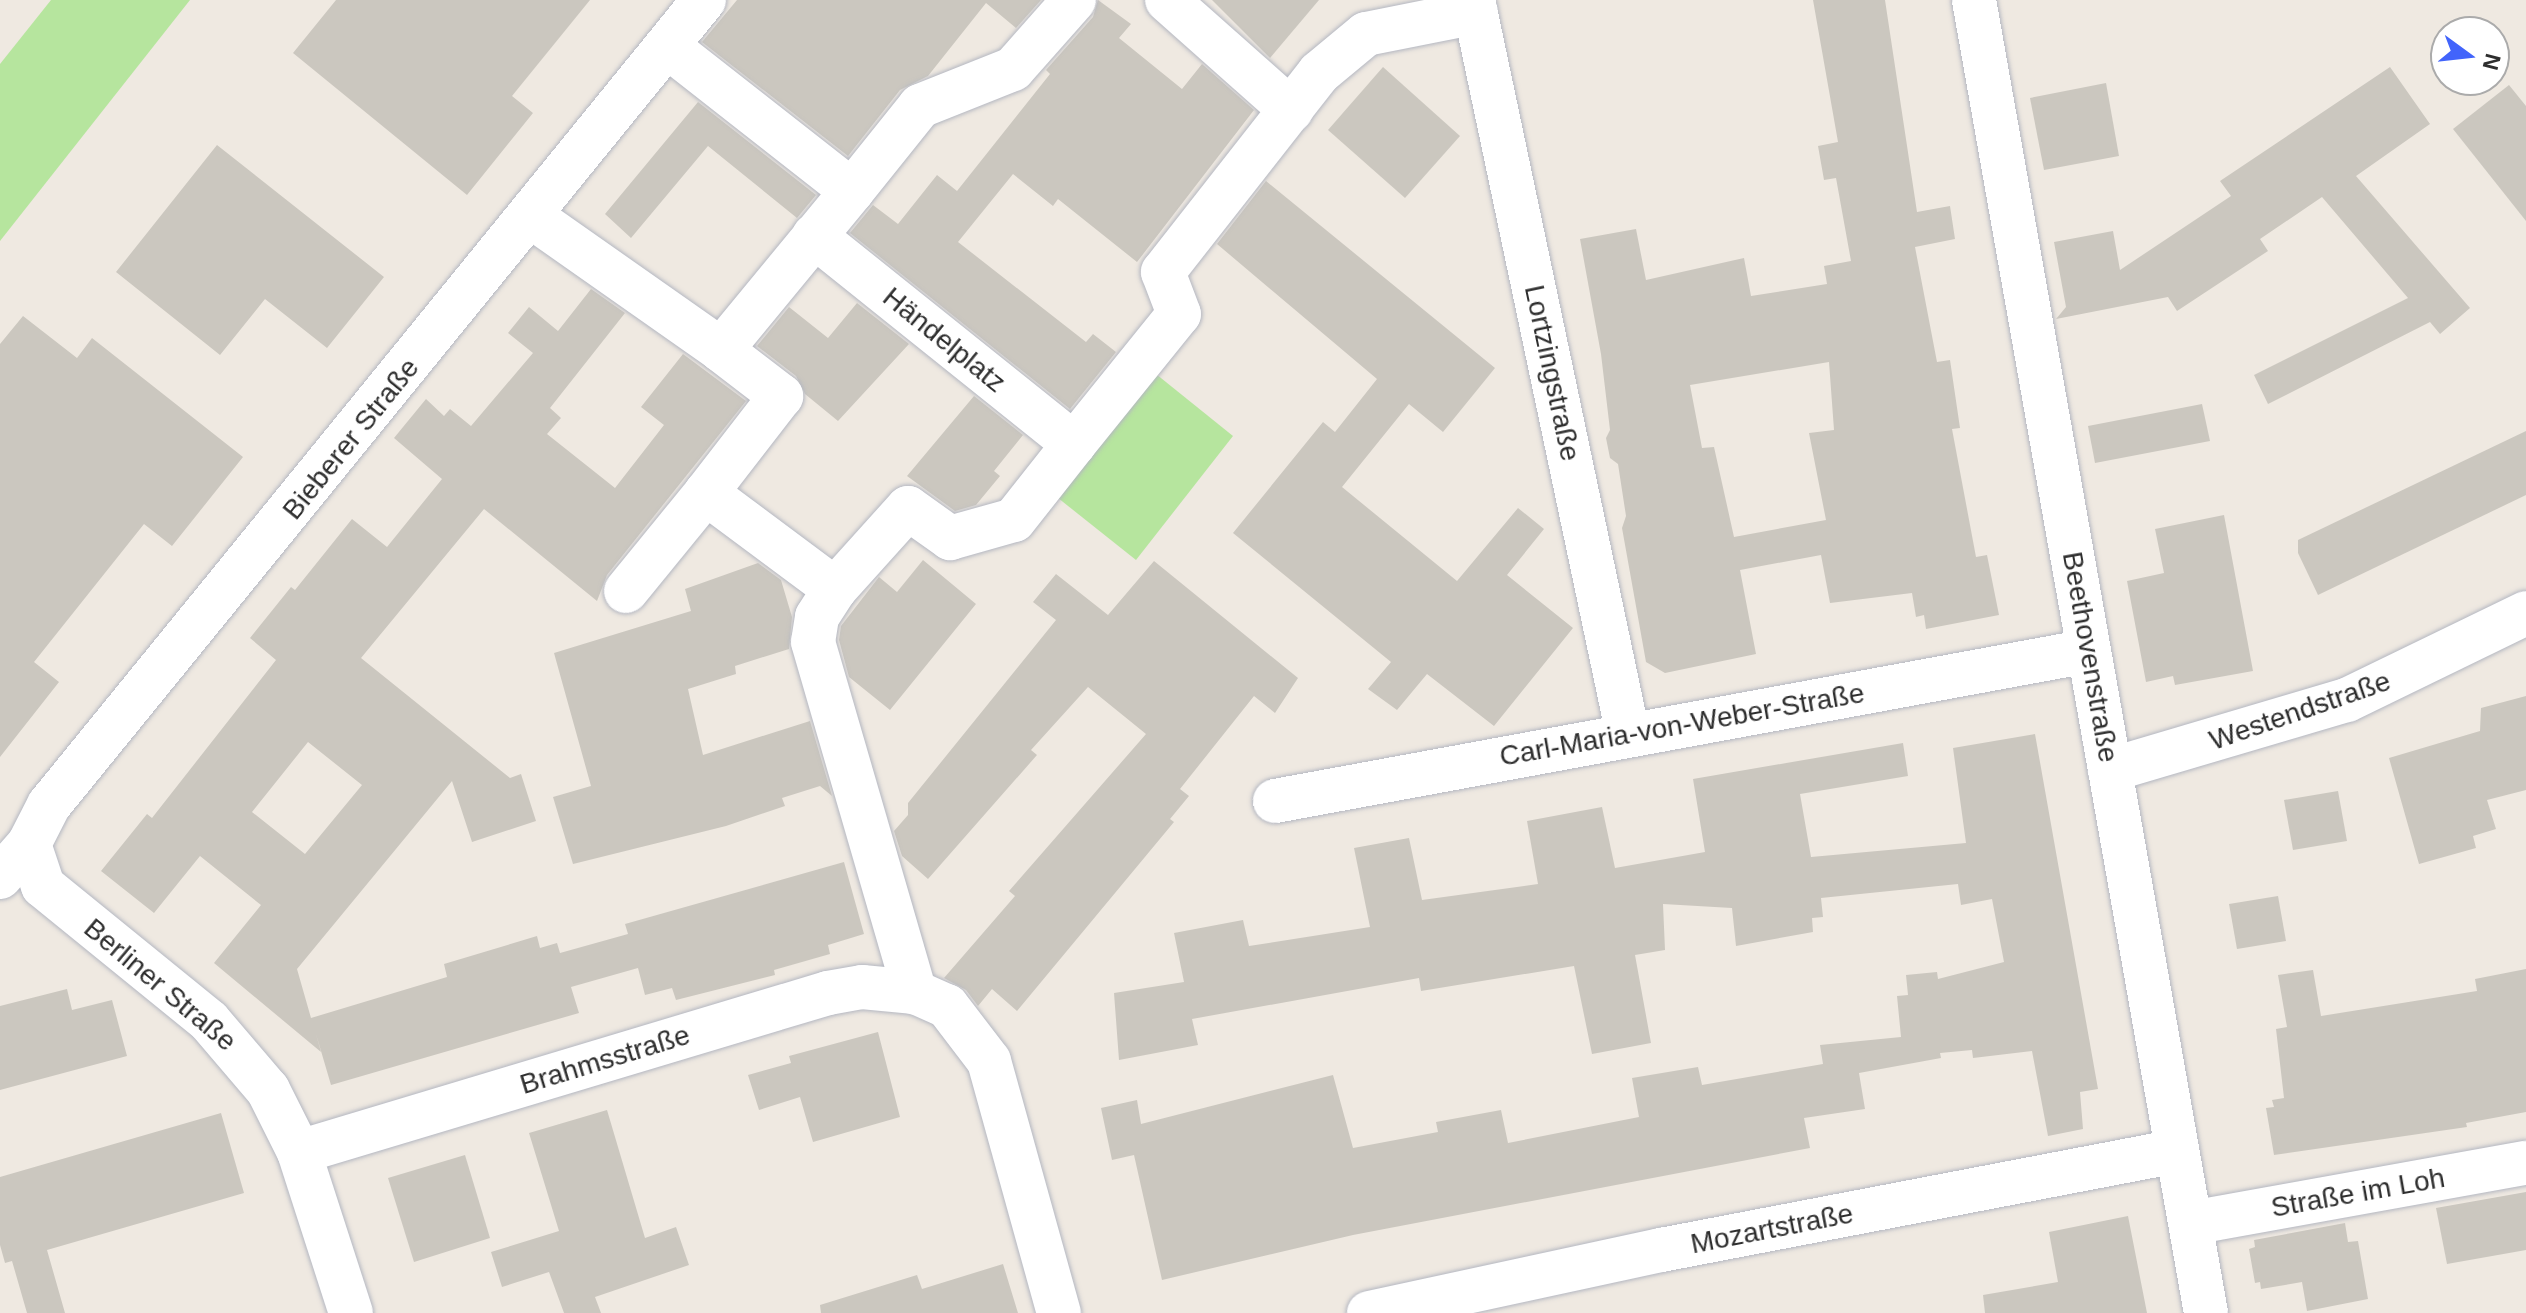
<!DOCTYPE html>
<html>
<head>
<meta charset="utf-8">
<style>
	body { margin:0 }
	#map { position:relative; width:2526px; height:1313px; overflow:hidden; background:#efe9e1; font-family:Helvetica,sans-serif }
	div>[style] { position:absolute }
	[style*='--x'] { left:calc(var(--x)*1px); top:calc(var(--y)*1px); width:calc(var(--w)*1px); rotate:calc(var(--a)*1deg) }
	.green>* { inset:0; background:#b6e59e }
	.building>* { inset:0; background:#cbc7bf }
	.roads { filter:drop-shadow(0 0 2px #b4b7c1) drop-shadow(0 0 2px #b4b7c1) }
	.street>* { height:44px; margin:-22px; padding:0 22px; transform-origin:22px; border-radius:22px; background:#fff }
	span { translate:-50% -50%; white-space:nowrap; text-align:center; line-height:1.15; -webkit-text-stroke:6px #fff; paint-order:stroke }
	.street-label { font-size:28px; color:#2e2e2e }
	.north { position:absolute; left:2430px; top:16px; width:80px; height:80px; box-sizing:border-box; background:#fff; border:2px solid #ababab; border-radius:50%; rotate:105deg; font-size:22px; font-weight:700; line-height:32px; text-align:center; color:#2e2e2e }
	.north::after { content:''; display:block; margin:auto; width:28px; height:36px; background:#4264fb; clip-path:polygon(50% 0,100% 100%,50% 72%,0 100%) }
</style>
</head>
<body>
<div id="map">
	<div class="green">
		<i style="clip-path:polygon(51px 0,190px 0,0 241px,0 64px)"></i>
		<i style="clip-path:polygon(1151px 370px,1233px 436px,1136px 560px,1053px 494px)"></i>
	</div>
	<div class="building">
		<i style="clip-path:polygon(336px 0,590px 0,512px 96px,533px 113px,467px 195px,293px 53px)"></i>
		<i style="clip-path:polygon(737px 0,1041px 0,1016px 28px,986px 3px,928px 76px,900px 90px,848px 156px,702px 42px)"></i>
		<i style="clip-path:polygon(1098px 0,1131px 24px,1119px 38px,1182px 89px,1202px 64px,1254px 110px,1137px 262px,1058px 199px,1053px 206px,1013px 174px,958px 242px,1086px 342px,1093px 334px,1116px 352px,1070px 409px,850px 233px,873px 205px,898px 224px,937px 175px,957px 191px,1050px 74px,1046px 70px,1093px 17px)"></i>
		<i style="clip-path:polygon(1212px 0,1319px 0,1270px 58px)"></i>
		<i style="clip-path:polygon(evenodd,1813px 0,1885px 0,1917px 212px,1950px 206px,1955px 239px,1915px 247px,1937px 362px,1950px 360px,1960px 428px,1952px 429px,1976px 557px,1987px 555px,1999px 615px,1926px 629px,1924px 615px,1916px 617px,1912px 593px,1830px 603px,1821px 555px,1740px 570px,1756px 654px,1665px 673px,1646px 662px,1622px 528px,1626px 516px,1618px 464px,1610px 458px,1606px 438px,1610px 430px,1601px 354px,1580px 239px,1636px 229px,1646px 280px,1744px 258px,1751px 296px,1827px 284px,1824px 266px,1851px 261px,1836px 178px,1824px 180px,1818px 146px,1838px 142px,1813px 0,1829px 362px,1834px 430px,1809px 433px,1826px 520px,1734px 537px,1714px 447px,1702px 448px,1690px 385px,1829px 362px)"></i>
		<i style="clip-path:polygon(1383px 67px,1460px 136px,1405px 198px,1328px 130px)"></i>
		<i style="clip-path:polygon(2390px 67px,2430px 124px,2356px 176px,2470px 308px,2440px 334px,2430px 322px,2268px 404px,2254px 375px,2408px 298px,2322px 197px,2260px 239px,2268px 251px,2177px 311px,2168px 297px,2056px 319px,2066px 307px,2054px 242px,2113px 231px,2120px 270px,2231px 196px,2220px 181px)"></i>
		<i style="clip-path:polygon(2106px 83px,2119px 156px,2044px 170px,2030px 98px)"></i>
		<i style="clip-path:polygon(2509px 85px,2526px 106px,2526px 221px,2453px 129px)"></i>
		<i style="clip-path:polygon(698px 102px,816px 195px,797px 218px,708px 146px,631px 238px,605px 214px)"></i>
		<i style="clip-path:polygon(217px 145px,384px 277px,327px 348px,265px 299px,220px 355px,116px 272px)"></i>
		<i style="clip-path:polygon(1266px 181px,1495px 368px,1443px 432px,1409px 404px,1342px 487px,1457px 581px,1518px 508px,1544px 529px,1507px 575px,1573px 628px,1494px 726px,1427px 674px,1397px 710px,1368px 689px,1391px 662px,1233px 533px,1323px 422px,1335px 432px,1377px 379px,1217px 244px)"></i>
		<i style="clip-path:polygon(evenodd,591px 289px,625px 313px,550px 408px,561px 418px,547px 434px,615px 488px,664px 425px,641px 407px,683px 354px,746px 401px,607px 575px,597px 601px,484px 509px,361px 658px,510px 778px,521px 774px,536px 821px,472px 842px,452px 781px,297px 969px,311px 1018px,447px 977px,444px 964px,537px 936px,540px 948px,557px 943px,560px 953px,628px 934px,625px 924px,844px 862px,864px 934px,828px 945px,830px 954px,774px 970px,775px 975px,676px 1000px,672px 988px,645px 995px,638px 968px,571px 987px,579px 1013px,331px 1085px,316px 1034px,321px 1052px,214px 963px,261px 905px,200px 856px,154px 913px,101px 871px,147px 814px,152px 818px,276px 660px,250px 638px,291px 587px,295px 590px,352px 519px,387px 547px,442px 479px,394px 438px,426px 399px,444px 416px,450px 409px,471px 426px,533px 353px,508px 333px,529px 307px,558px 331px,591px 289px,308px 742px,362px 785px,305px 854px,252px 812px,308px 742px)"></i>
		<i style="clip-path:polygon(857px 303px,909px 344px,838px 421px,805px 394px,796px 376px,757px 346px,789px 307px,828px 338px)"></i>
		<i style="clip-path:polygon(23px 316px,77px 358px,92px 338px,243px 457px,172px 546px,144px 524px,34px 662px,59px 682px,0 757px,0 344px)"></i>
		<i style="clip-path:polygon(974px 396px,1023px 435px,994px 471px,1000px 476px,976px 505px,955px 511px,907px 476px)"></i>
		<i style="clip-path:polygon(2202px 404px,2210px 441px,2095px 463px,2088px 426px)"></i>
		<i style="clip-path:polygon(2526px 431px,2526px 495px,2318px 595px,2298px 553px,2298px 540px)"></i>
		<i style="clip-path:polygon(2224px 515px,2253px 671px,2175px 685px,2173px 676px,2146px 682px,2127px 581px,2164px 573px,2155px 529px)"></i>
		<i style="clip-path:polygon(923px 560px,976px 604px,890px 710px,849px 677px,839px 640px,841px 626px,879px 577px,897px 592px)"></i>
		<i style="clip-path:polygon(1154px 561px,1298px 678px,1275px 713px,1254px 696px,1180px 789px,1189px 796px,1170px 819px,1174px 822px,1017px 1011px,992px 989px,978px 1006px,966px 990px,944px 978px,1015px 896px,1009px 891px,1146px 734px,1088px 687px,1031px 750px,1037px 755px,928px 879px,902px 856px,894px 831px,908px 815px,908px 803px,1056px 620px,1033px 602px,1056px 574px,1108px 615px)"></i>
		<i style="clip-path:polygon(758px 563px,781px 580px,792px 617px,789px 649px,735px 666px,736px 674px,688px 689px,703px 755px,810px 721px,832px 796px,820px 786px,782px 798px,785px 806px,726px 826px,573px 864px,553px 797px,591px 786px,554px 653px,691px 611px,685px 589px)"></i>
		<i style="clip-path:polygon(2526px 696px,2526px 790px,2487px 800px,2496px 829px,2473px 836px,2476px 848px,2419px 864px,2389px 758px,2480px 731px,2481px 708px)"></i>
		<i style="clip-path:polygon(2035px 734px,2098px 1089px,2080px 1092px,2083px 1129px,2048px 1136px,2032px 1051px,1973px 1058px,1972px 1050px,1940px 1053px,1941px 1058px,1859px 1073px,1865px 1109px,1804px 1118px,1810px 1148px,1353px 1235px,1162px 1280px,1134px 1155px,1112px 1160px,1101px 1108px,1137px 1100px,1141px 1124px,1333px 1075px,1353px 1148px,1438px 1132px,1436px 1122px,1501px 1110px,1508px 1143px,1639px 1117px,1632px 1078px,1698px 1067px,1702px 1085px,1823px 1064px,1820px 1045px,1901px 1037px,1897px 996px,1908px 995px,1906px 975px,1937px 972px,1938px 979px,2004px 962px,1992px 899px,1961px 905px,1958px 884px,1821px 898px,1823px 917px,1812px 918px,1813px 932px,1736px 946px,1732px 908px,1663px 904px,1665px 950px,1635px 955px,1651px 1043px,1592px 1054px,1574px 966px,1421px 991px,1419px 978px,1192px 1019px,1198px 1045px,1119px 1060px,1114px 993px,1184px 982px,1174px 933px,1243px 920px,1249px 946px,1370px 927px,1354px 848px,1409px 838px,1422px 900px,1538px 884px,1527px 821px,1602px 807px,1615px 868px,1705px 852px,1693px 779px,1903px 743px,1908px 776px,1800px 794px,1811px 857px,1966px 843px,1953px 748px)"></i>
		<i style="clip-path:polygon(2338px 791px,2347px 841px,2293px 850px,2284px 800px)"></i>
		<i style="clip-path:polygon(2278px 896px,2286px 941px,2237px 949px,2229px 904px)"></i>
		<i style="clip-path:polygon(2526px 969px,2526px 1112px,2466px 1123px,2467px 1127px,2274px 1155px,2266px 1108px,2274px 1107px,2272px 1100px,2284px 1098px,2276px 1029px,2287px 1027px,2278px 975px,2313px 970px,2321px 1016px,2477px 991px,2475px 979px)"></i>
		<i style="clip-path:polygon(67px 989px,72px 1010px,112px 1000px,127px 1056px,0 1090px,0 1006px)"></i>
		<i style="clip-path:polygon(878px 1032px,900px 1117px,813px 1142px,800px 1097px,759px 1110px,748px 1075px,791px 1063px,789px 1056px)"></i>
		<i style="clip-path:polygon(607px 1110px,645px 1238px,676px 1227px,689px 1265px,595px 1297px,601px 1313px,564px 1313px,549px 1272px,502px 1287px,491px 1252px,559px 1231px,529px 1133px)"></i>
		<i style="clip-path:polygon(221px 1113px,244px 1193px,47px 1250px,65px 1313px,27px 1313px,12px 1261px,5px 1263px,0 1245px,0 1177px)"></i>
		<i style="clip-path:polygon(465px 1155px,490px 1238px,414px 1262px,388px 1178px)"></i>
		<i style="clip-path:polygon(2526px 1192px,2526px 1250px,2447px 1264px,2436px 1208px)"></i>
		<i style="clip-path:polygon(2128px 1216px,2147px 1313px,1985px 1313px,1983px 1295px,2058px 1282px,2049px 1232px)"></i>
		<i style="clip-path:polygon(2345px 1223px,2348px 1242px,2358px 1241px,2368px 1299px,2307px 1311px,2302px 1282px,2261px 1289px,2260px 1282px,2255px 1283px,2249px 1249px,2255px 1247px,2254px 1240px)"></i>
		<i style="clip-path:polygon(1003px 1264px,1018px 1313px,821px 1313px,820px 1305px,917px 1275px,922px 1289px)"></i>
	</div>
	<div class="roads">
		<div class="street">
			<i style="--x:1167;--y:0;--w:166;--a:41.6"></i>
			<i style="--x:1473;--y:0;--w:751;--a:78.09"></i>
			<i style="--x:1974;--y:0;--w:1333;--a:79.98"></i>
			<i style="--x:852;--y:191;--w:109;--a:-51.3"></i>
			<i style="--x:920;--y:106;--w:100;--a:-21.7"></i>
			<i style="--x:1013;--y:69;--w:92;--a:-48.5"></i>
			<i style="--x:532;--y:217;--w:231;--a:35.1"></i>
			<i style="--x:721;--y:350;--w:206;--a:-50.5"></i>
			<i style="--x:852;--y:191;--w:235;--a:-141.9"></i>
			<i style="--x:721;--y:350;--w:76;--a:37.5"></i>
			<i style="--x:781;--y:396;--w:123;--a:127.7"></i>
			<i style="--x:706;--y:493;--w:161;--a:36.7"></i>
			<i style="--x:835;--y:589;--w:109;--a:-48"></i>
			<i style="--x:908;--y:508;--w:52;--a:35.5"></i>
			<i style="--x:950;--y:538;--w:66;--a:-15.7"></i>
			<i style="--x:1014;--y:520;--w:97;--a:-51.7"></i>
			<i style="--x:1074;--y:444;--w:333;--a:-141.3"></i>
			<i style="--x:1074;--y:444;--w:167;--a:-51.1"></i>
			<i style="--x:1179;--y:314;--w:45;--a:-110.9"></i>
			<i style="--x:1163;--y:272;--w:253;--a:-51.9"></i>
			<i style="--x:1319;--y:73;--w:61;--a:-39.7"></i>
			<i style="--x:1366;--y:34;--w:112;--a:-11.3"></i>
			<i style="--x:835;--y:589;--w:33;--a:123"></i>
			<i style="--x:817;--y:617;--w:25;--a:99"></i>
			<i style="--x:813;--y:642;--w:365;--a:73.8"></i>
			<i style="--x:626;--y:591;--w:127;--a:-50.8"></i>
			<i style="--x:2110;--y:770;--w:247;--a:-16.5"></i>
			<i style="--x:2347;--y:700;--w:199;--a:-25.9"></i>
			<i style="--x:1275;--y:801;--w:827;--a:-10.45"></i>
			<i style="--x:29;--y:844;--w:44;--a:71.6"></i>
			<i style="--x:43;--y:886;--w:214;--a:39.1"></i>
			<i style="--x:209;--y:1021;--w:91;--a:49.5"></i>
			<i style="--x:268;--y:1090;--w:69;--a:63.4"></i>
			<i style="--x:299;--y:1152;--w:169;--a:72.1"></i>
			<i style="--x:0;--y:877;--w:44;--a:-48.7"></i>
			<i style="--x:29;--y:844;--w:44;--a:-62.9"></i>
			<i style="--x:49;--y:805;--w:1038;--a:-50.87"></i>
			<i style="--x:299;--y:1152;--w:552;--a:-16.73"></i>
			<i style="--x:828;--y:993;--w:35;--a:-10"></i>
			<i style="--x:862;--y:987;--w:53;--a:5.4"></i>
			<i style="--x:915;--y:992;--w:35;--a:24"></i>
			<i style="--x:947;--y:1006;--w:69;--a:52.6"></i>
			<i style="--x:989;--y:1061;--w:262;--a:74.5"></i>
			<i style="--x:2191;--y:1223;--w:340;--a:-10.2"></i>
			<i style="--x:1369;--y:1313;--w:299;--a:-12.2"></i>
			<i style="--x:1661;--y:1250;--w:525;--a:-10.86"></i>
		</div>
	</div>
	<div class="street-label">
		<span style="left:944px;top:340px;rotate:39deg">Händelplatz</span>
		<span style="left:1552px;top:373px;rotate:78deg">Lortzingstraße</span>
		<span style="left:351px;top:439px;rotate:-51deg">Bieberer Straße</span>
		<span style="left:2090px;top:657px;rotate:80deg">Beethovenstraße</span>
		<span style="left:2300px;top:711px;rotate:-19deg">Westendstraße</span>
		<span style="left:1682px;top:725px;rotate:-10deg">Carl-Maria-von-Weber-Straße</span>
		<span style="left:160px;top:985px;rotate:40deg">Berliner Straße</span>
		<span style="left:605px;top:1060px;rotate:-17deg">Brahmsstraße</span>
		<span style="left:2358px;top:1193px;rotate:-10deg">Straße im Loh</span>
		<span style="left:1772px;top:1229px;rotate:-11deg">Mozartstraße</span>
	</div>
	<div class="north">N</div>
</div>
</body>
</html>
